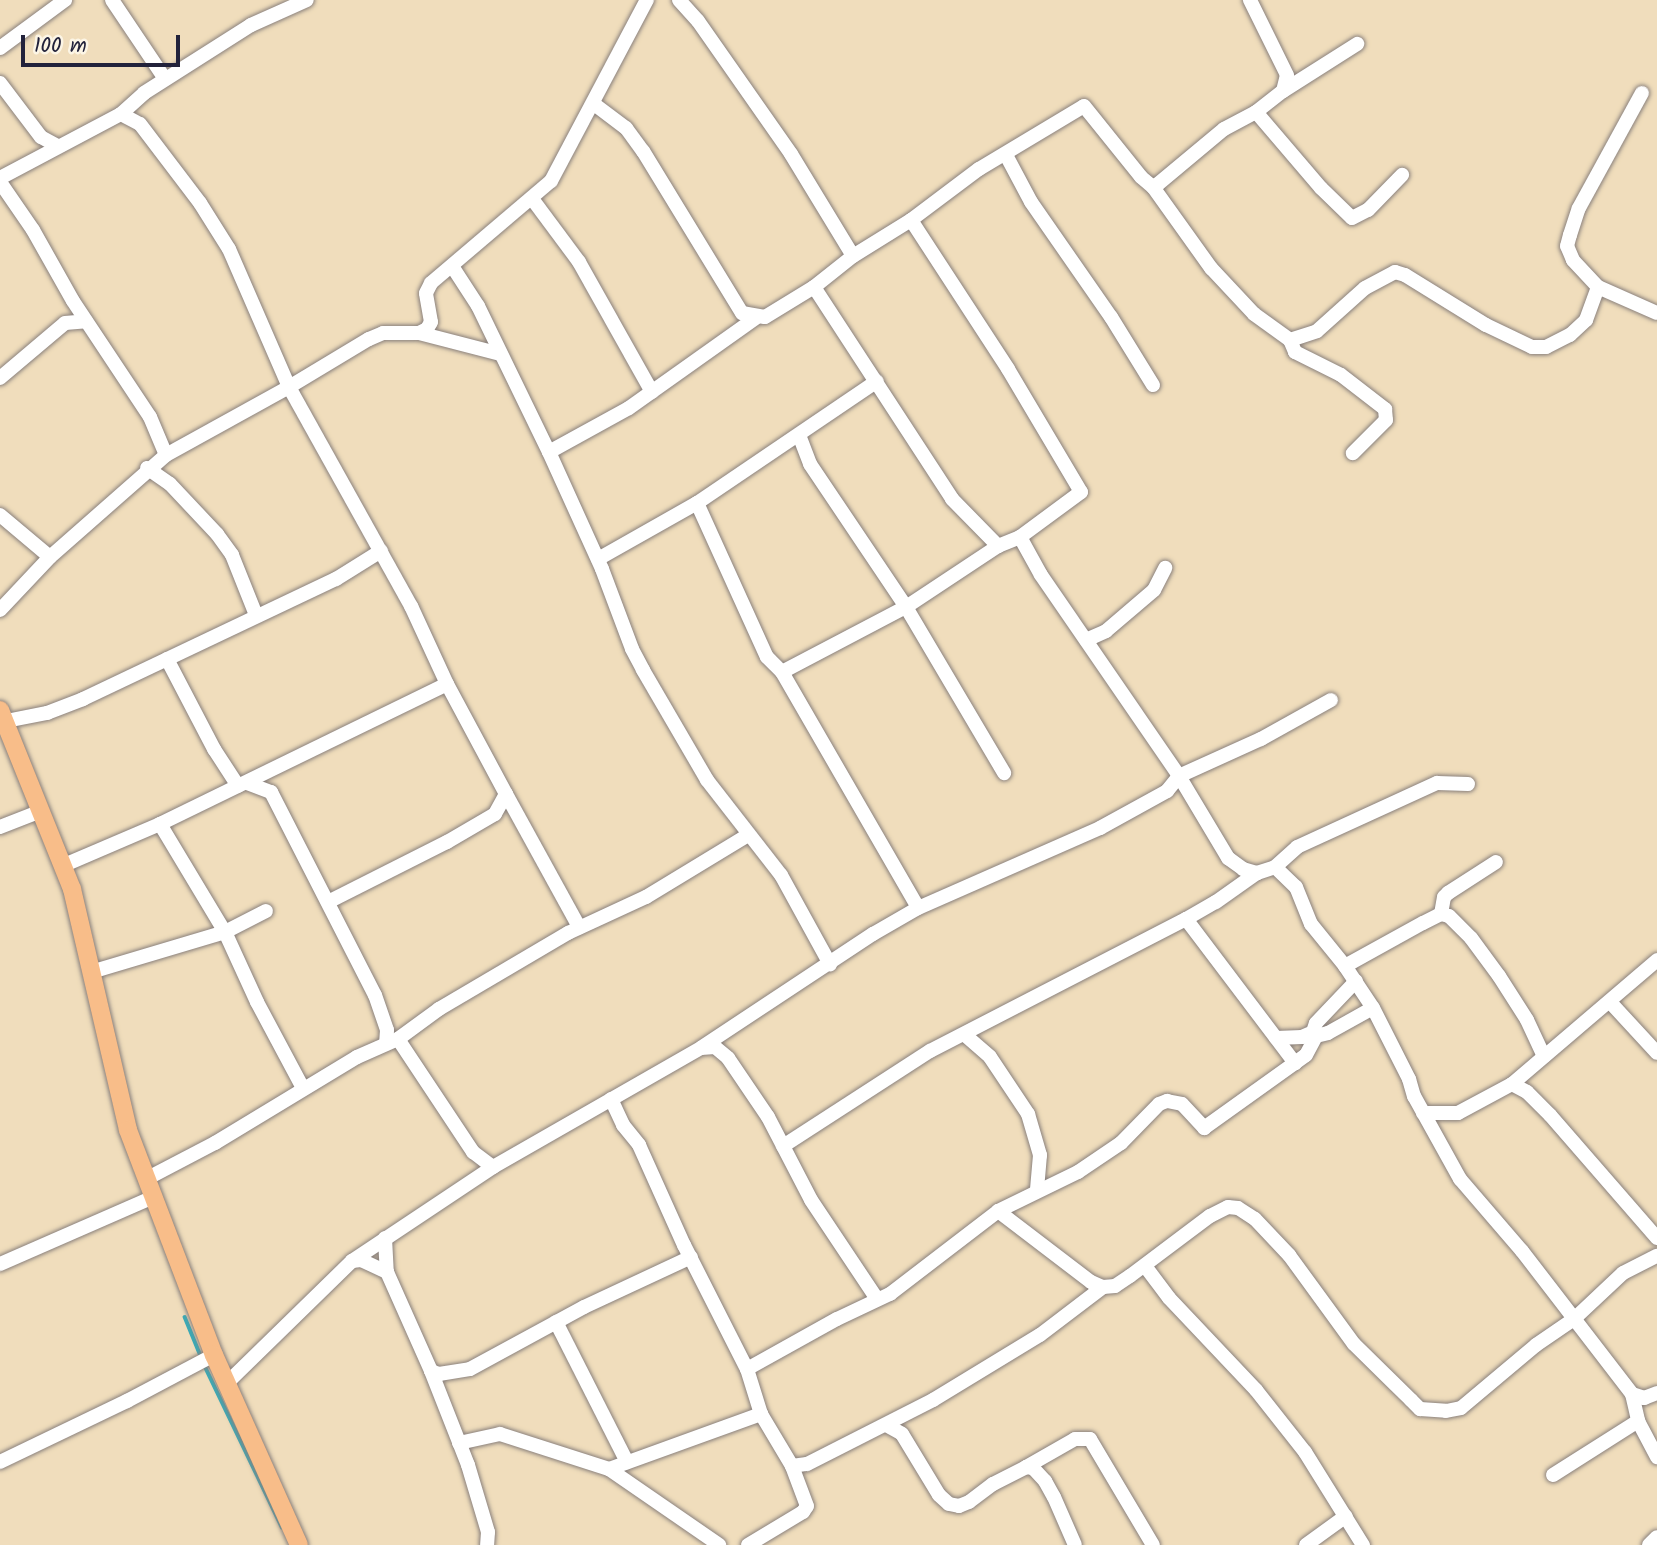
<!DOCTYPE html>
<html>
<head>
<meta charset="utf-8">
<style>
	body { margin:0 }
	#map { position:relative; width:1657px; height:1545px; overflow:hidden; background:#f0ddbc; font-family:Kalam,sans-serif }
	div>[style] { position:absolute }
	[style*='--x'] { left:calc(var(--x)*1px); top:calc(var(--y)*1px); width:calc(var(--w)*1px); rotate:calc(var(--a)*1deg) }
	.stream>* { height:3.5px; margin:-1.75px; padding:0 1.75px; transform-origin:1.75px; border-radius:1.75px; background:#3aaab7 }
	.roads { filter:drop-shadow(0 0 2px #89807c) drop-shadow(0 0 2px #89807c) }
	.minor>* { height:14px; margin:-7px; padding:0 7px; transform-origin:7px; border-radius:7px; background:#fff }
	.major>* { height:18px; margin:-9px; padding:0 9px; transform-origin:9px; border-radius:9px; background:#f8bd89 }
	span { translate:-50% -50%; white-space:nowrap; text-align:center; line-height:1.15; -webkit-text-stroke:6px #fcf5e5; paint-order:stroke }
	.scale { position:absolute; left:21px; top:35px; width:159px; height:32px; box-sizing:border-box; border:4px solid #22223b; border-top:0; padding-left:9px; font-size:21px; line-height:24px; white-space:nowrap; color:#22223b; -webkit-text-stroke:5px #fcf5e5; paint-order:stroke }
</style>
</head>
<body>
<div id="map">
	<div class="stream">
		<i style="--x:185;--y:1317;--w:42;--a:67.7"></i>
		<i style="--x:204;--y:1364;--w:181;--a:64.4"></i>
	</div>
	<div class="roads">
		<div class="minor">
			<i style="--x:112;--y:0;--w:95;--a:56.1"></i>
			<i style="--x:679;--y:0;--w:28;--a:48"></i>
			<i style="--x:698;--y:21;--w:162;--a:55"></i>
			<i style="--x:791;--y:154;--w:119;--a:58.7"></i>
			<i style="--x:853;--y:256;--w:68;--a:-31.8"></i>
			<i style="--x:911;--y:220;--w:85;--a:-36.9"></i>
			<i style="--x:979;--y:169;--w:122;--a:-31"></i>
			<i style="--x:1084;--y:106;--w:91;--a:51.2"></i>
			<i style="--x:1141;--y:177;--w:16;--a:40"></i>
			<i style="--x:1153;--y:187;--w:6;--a:-31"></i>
			<i style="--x:1158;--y:184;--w:86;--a:-39.8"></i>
			<i style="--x:1224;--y:129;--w:36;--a:-28"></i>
			<i style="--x:1256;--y:112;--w:34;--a:-38"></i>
			<i style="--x:1283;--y:91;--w:16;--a:-76"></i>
			<i style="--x:1287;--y:75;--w:84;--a:-116.3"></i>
			<i style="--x:0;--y:48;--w:81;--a:-36.4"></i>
			<i style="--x:0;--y:83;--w:68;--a:52.8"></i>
			<i style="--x:41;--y:137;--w:18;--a:29"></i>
			<i style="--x:1283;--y:91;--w:88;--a:-32.4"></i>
			<i style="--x:594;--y:104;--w:40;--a:37"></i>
			<i style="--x:626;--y:128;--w:29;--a:54"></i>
			<i style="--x:643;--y:151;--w:190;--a:58.6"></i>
			<i style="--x:742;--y:313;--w:23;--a:10"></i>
			<i style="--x:765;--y:317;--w:57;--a:-31.5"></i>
			<i style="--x:814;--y:287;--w:50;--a:-38.5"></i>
			<i style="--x:1256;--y:112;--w:100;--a:49.5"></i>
			<i style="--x:1321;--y:188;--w:43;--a:44.1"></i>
			<i style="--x:1352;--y:218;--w:18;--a:-27"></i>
			<i style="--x:1368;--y:210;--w:49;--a:-45.8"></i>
			<i style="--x:121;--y:114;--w:31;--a:-42"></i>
			<i style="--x:144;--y:93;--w:127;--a:-32.4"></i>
			<i style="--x:251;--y:25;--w:61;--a:-24.1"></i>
			<i style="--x:1006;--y:155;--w:53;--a:62"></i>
			<i style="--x:1031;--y:202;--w:140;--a:55.2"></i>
			<i style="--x:1111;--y:317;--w:80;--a:58.3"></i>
			<i style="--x:0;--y:178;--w:137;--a:-27.9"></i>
			<i style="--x:121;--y:114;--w:21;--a:28"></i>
			<i style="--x:140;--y:124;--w:99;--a:52.8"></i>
			<i style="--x:200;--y:203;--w:54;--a:57.8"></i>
			<i style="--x:229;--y:249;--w:150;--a:66.5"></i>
			<i style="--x:289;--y:387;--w:251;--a:60.9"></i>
			<i style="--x:411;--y:606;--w:86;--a:65.2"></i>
			<i style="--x:447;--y:684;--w:125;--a:61.8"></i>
			<i style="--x:506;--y:794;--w:23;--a:119"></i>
			<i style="--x:495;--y:814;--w:56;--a:149.7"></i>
			<i style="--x:447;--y:842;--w:133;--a:153.2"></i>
			<i style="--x:0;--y:182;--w:58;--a:55.5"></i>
			<i style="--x:33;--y:230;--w:81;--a:60.6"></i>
			<i style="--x:73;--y:301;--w:139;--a:56.4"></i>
			<i style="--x:150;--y:417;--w:41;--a:67.2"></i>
			<i style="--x:1153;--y:187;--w:100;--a:54.4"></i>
			<i style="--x:1211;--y:268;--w:63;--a:46.9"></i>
			<i style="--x:1254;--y:314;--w:44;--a:35.8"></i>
			<i style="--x:1290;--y:340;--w:13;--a:67"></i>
			<i style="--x:1295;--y:352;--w:51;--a:26.6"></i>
			<i style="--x:1341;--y:375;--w:56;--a:37.7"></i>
			<i style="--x:1385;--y:409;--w:11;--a:85"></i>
			<i style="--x:1386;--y:420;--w:47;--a:135"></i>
			<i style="--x:533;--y:200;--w:77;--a:53.4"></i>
			<i style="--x:579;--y:262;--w:149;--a:60.7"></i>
			<i style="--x:911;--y:220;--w:178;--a:56.9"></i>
			<i style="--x:1008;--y:369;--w:143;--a:59.3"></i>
			<i style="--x:1081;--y:492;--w:76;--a:143.6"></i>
			<i style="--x:452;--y:266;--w:48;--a:57"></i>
			<i style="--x:478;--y:306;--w:162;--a:64.1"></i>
			<i style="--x:549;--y:452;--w:128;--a:65.6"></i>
			<i style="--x:602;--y:569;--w:85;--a:69.4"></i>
			<i style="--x:632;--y:649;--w:24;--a:62"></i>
			<i style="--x:643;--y:670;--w:127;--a:59.8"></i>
			<i style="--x:707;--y:780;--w:120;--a:52.1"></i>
			<i style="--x:781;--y:875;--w:102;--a:61.2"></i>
			<i style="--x:814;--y:287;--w:253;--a:56.9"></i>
			<i style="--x:952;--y:499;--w:66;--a:45.6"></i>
			<i style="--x:1598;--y:287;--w:64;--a:23.8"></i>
			<i style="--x:419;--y:333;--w:84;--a:14.5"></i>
			<i style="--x:1290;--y:340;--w:28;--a:-18"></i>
			<i style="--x:1317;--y:331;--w:64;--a:-41.9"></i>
			<i style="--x:1365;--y:288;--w:34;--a:-28"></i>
			<i style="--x:1395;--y:272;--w:10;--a:17"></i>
			<i style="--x:1405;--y:275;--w:95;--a:31.7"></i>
			<i style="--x:1486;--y:325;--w:51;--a:25.6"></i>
			<i style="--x:1532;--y:347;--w:14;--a:0"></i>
			<i style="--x:1546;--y:347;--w:27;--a:-27"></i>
			<i style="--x:1570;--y:335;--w:22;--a:-43"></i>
			<i style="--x:1586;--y:320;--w:35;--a:-70"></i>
			<i style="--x:1598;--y:287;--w:37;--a:-133"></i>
			<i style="--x:1573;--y:260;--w:15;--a:-113"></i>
			<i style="--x:1567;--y:246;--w:11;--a:-75"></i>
			<i style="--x:1570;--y:235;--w:28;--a:-72"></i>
			<i style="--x:1579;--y:208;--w:131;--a:-61.3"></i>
			<i style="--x:0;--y:378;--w:85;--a:-40.2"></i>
			<i style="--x:65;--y:323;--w:21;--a:-5"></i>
			<i style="--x:799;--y:435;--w:31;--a:69"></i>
			<i style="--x:810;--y:464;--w:172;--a:56.1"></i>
			<i style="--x:906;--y:607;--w:193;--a:59.4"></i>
			<i style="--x:549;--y:452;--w:91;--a:-28.8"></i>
			<i style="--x:629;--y:408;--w:157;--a:-35.4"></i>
			<i style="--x:147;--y:468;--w:28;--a:35"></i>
			<i style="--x:170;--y:484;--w:69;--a:46.8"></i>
			<i style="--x:217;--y:534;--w:26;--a:54"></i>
			<i style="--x:232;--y:555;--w:65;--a:68.2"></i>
			<i style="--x:697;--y:503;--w:169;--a:65.6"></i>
			<i style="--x:767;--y:657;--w:21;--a:45"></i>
			<i style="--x:782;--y:672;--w:272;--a:60"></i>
			<i style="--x:0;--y:515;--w:65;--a:40"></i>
			<i style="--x:598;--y:559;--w:114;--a:-29.5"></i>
			<i style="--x:697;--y:503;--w:217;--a:-34.1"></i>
			<i style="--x:0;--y:610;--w:73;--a:-46.7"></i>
			<i style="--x:50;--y:557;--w:154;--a:-41.3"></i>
			<i style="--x:166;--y:455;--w:141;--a:-28.9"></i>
			<i style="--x:289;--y:387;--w:93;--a:-31"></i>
			<i style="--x:369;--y:339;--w:15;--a:-23"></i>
			<i style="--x:383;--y:333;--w:36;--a:0"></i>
			<i style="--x:419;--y:333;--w:9;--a:-27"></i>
			<i style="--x:427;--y:329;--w:8;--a:-60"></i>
			<i style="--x:431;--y:322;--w:29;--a:-100"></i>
			<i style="--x:426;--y:293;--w:11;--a:-63"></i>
			<i style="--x:431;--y:283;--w:157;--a:-40.4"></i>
			<i style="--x:551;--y:181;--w:205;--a:-62.1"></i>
			<i style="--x:1086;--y:640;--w:22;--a:-24"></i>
			<i style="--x:1106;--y:631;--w:63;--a:-40.5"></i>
			<i style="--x:1154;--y:590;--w:25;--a:-63"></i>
			<i style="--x:167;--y:659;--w:102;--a:62.4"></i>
			<i style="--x:214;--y:749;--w:44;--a:57"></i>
			<i style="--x:782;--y:672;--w:140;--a:-27.7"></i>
			<i style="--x:906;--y:607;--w:110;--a:-33.5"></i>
			<i style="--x:998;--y:546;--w:24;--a:-22"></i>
			<i style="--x:1020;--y:537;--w:43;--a:61.1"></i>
			<i style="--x:1041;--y:575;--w:244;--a:55.5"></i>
			<i style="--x:1179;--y:776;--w:96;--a:59.1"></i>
			<i style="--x:1228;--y:858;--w:19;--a:36"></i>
			<i style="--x:1243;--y:869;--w:15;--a:16"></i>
			<i style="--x:1257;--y:873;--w:19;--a:-18"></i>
			<i style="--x:1275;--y:867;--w:29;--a:44"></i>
			<i style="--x:1296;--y:887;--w:40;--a:68"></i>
			<i style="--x:1311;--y:924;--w:54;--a:51"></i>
			<i style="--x:1345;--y:966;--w:50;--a:56.3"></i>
			<i style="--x:1373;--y:1008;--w:80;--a:63.1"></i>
			<i style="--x:1409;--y:1079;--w:18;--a:74"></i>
			<i style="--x:1414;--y:1096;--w:95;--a:61"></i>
			<i style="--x:1460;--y:1179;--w:95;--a:49.3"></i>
			<i style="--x:1522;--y:1251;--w:180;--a:52.4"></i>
			<i style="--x:1632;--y:1394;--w:28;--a:77"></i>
			<i style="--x:1638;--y:1421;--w:41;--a:62.2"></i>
			<i style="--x:6;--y:721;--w:42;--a:-11"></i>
			<i style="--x:47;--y:713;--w:39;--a:-21"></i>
			<i style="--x:83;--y:699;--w:280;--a:-25.4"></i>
			<i style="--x:336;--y:579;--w:53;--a:-31.9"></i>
			<i style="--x:247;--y:783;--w:26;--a:21"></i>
			<i style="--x:271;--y:792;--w:228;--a:62.9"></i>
			<i style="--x:375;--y:995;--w:37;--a:71"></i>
			<i style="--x:387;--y:1030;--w:13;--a:94"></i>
			<i style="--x:506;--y:794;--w:152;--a:61.2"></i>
			<i style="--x:160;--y:824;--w:126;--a:59"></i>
			<i style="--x:225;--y:932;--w:77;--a:65.4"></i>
			<i style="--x:257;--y:1002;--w:98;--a:61.9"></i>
			<i style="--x:0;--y:827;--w:44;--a:-21.3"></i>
			<i style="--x:62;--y:866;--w:107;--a:-23.2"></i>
			<i style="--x:160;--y:824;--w:319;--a:-26"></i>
			<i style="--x:1275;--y:867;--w:30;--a:-42"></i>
			<i style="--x:1297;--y:847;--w:154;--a:-24.6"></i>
			<i style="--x:1437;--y:783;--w:31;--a:2"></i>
			<i style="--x:1441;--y:914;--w:17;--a:-80"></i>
			<i style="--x:1444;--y:897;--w:6;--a:-45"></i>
			<i style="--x:1448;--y:893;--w:57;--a:-32.9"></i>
			<i style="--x:1186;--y:919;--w:181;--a:52.9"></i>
			<i style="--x:1345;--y:966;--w:89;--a:-28.9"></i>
			<i style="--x:1423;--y:923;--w:20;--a:-27"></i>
			<i style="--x:1441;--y:914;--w:8;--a:14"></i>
			<i style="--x:1449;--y:916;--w:31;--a:45"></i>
			<i style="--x:1471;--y:938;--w:47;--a:53.6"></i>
			<i style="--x:1499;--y:976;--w:52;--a:57.5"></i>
			<i style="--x:1527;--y:1020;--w:40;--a:65"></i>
			<i style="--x:91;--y:972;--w:140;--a:-16.6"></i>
			<i style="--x:225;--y:932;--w:46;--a:-27.1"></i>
			<i style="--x:1610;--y:1002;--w:69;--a:47.3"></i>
			<i style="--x:965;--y:1035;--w:33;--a:41"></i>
			<i style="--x:990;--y:1057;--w:69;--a:56.3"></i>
			<i style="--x:1028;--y:1114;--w:43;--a:73.7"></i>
			<i style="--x:1040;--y:1155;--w:36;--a:95"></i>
			<i style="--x:1316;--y:1036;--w:5;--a:-127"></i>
			<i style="--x:1313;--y:1032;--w:9;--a:-72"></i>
			<i style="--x:1316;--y:1023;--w:58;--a:-46.4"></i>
			<i style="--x:1276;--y:1038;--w:26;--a:-2"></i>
			<i style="--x:1302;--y:1037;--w:12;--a:-24"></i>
			<i style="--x:398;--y:1039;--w:136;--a:56.4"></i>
			<i style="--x:473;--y:1152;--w:25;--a:37"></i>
			<i style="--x:702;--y:1047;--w:205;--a:-33.5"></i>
			<i style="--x:873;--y:934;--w:52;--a:-30"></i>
			<i style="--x:918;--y:908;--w:199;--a:-23.7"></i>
			<i style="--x:1100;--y:828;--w:77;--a:-28.9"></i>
			<i style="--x:1167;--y:791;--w:19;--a:-51"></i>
			<i style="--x:1179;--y:776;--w:90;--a:-24.3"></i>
			<i style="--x:1261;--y:739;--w:80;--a:-29.1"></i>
			<i style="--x:1512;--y:1084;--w:17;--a:28"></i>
			<i style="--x:1527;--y:1092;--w:33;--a:45"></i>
			<i style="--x:1550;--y:1115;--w:163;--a:49"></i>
			<i style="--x:611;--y:1099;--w:29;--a:65"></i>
			<i style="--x:623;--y:1125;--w:26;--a:51"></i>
			<i style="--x:639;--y:1145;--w:110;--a:65.8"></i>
			<i style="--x:684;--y:1245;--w:139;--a:63.1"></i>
			<i style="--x:747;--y:1369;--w:47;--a:72.7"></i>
			<i style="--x:761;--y:1414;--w:61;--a:59.2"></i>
			<i style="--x:792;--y:1466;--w:15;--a:-8"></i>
			<i style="--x:807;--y:1464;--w:141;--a:-26.9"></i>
			<i style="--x:933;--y:1400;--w:125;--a:-31.3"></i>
			<i style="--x:1040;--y:1335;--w:79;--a:-37.3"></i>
			<i style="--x:1423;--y:1113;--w:35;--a:0"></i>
			<i style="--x:1458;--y:1113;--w:61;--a:-28.2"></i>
			<i style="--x:1512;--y:1084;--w:191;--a:-40.5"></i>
			<i style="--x:783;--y:1146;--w:175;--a:-32.9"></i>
			<i style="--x:930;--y:1051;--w:288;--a:-27.3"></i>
			<i style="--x:1186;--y:919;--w:34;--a:-30"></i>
			<i style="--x:1216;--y:902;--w:50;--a:-35.3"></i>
			<i style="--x:146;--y:1179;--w:78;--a:-27.6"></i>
			<i style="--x:215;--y:1143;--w:166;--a:-31.2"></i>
			<i style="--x:357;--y:1057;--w:45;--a:-23.7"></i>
			<i style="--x:398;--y:1039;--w:51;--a:-36.2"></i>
			<i style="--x:439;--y:1009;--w:150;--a:-30.5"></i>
			<i style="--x:568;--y:933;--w:86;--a:-24.8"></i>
			<i style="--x:646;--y:897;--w:119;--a:-31.3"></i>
			<i style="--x:998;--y:1211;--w:117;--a:37.4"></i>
			<i style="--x:1091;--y:1282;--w:13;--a:23"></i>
			<i style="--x:1103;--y:1287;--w:12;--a:-5"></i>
			<i style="--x:1115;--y:1286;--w:18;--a:-34"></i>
			<i style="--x:1130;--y:1276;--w:100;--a:-36.9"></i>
			<i style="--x:1210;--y:1216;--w:20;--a:-27"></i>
			<i style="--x:1228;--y:1207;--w:10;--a:6"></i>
			<i style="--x:1238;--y:1208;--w:20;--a:33"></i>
			<i style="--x:1255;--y:1219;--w:50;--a:46.6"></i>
			<i style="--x:1289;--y:1255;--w:110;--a:53.9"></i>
			<i style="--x:1354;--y:1344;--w:80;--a:44.5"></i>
			<i style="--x:1411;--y:1400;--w:13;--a:45"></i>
			<i style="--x:1420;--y:1409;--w:26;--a:4"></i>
			<i style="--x:1446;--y:1411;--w:15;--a:-11"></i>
			<i style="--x:1461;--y:1408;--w:98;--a:-40"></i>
			<i style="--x:1536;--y:1345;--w:46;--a:-34.4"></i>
			<i style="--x:1574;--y:1319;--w:67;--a:-43.2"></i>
			<i style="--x:1623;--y:1273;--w:38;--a:-27"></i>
			<i style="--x:385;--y:1238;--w:34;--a:87"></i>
			<i style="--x:352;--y:1261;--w:9;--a:-6"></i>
			<i style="--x:361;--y:1260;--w:29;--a:25"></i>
			<i style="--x:387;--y:1272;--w:108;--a:66"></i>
			<i style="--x:431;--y:1371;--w:9;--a:21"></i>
			<i style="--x:439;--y:1374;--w:31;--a:-9"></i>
			<i style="--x:470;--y:1369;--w:130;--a:-28.5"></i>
			<i style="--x:584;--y:1307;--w:118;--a:-25"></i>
			<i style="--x:0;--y:1264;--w:167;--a:-23.6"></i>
			<i style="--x:1145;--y:1266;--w:40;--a:53"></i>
			<i style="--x:1169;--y:1298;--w:127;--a:46.6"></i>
			<i style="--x:1256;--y:1390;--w:79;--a:51.7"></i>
			<i style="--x:1305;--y:1452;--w:110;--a:58.1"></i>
			<i style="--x:556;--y:1322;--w:157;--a:63.1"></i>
			<i style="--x:747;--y:1369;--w:103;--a:-29.1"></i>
			<i style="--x:837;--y:1319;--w:59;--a:-25.3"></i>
			<i style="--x:890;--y:1294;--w:136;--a:-37.5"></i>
			<i style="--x:998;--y:1211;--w:89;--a:-26"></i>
			<i style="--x:1078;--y:1172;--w:52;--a:-34"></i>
			<i style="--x:1121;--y:1143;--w:54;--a:-45.7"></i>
			<i style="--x:1159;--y:1104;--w:9;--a:-21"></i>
			<i style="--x:1167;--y:1101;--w:15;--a:11"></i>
			<i style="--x:1182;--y:1104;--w:33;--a:47"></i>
			<i style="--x:1204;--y:1128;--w:125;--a:-35.6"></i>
			<i style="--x:1306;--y:1055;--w:21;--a:-62"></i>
			<i style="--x:1316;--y:1036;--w:12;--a:-14"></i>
			<i style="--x:1328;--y:1033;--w:51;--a:-29.1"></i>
			<i style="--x:431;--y:1371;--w:101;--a:68.5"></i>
			<i style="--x:468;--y:1465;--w:70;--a:73.4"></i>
			<i style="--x:488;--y:1532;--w:13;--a:94"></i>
			<i style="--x:227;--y:1383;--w:175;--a:-44.3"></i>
			<i style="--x:352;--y:1261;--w:169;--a:-33.7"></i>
			<i style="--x:493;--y:1167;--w:240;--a:-29.8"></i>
			<i style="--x:701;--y:1048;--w:14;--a:-4"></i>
			<i style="--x:715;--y:1047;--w:17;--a:40"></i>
			<i style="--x:728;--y:1058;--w:71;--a:55.9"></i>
			<i style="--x:768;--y:1117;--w:93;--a:62.6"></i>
			<i style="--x:811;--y:1200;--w:119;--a:56.3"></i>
			<i style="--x:1632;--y:1394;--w:13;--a:18"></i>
			<i style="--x:1644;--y:1398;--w:14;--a:-21"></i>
			<i style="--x:886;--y:1425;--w:18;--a:29"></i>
			<i style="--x:902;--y:1434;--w:71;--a:58.8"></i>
			<i style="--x:939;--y:1495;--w:13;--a:42"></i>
			<i style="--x:949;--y:1504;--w:10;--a:11"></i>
			<i style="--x:959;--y:1506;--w:11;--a:-22"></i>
			<i style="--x:969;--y:1502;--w:30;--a:-37"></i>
			<i style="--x:993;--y:1484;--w:37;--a:-27"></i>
			<i style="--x:1026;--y:1467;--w:7;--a:8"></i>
			<i style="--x:1033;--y:1468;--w:18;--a:47"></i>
			<i style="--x:1045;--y:1481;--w:18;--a:61"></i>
			<i style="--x:1054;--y:1497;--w:52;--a:66.4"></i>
			<i style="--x:459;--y:1443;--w:42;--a:-12.4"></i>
			<i style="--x:500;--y:1434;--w:114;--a:17.8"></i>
			<i style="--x:609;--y:1469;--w:134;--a:34.6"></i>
			<i style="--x:0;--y:1462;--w:141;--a:-25.7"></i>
			<i style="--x:127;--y:1401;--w:98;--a:-27.9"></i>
			<i style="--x:1026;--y:1467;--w:56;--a:-29.7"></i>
			<i style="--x:1075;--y:1439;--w:15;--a:0"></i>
			<i style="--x:1090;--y:1439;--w:123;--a:59.3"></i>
			<i style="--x:609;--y:1469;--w:162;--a:-19.9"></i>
			<i style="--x:1553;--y:1475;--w:101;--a:-32.4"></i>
			<i style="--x:748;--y:1545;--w:64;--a:-31"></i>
			<i style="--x:803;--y:1512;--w:7;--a:-56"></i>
			<i style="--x:807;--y:1506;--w:43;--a:-110.6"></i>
			<i style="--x:1306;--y:1545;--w:49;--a:-35.9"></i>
			<i style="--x:1649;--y:1545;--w:11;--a:-45"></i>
		</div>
		<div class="major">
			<i style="--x:0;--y:710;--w:193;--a:68.1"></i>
			<i style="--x:72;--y:889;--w:247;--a:76.9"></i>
			<i style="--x:128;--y:1130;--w:241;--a:69.1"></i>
			<i style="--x:214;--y:1355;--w:208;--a:65.9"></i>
		</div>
	</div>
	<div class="scale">100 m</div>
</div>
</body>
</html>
